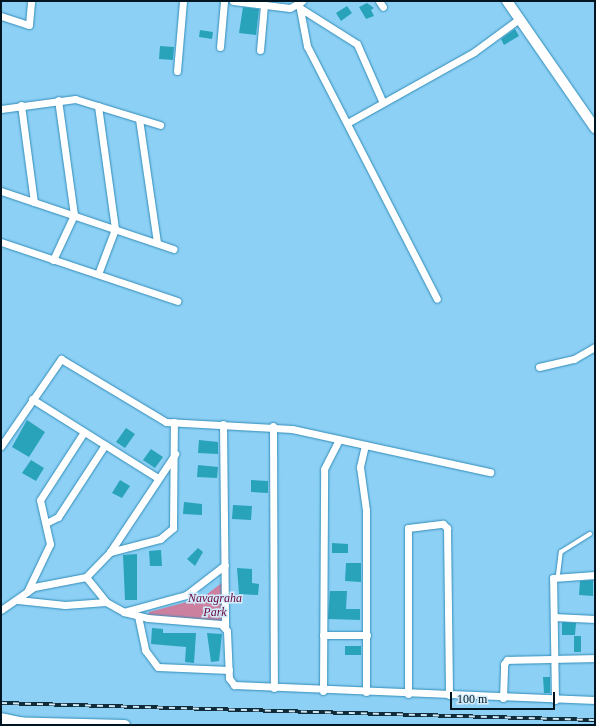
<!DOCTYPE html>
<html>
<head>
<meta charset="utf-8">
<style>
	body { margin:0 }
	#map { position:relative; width:596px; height:726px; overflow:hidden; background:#8dd0f5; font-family:"Times New Roman",serif }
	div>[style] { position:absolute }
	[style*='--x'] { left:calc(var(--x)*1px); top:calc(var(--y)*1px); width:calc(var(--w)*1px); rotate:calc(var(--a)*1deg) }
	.green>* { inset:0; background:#cc809f }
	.building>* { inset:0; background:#28a3ba }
	.roads { filter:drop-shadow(0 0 1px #318db9) drop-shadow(0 0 1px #318db9) }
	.lane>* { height:3.5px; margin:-1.75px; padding:0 1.75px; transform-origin:1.75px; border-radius:1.75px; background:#fff }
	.street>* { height:7px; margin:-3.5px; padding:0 3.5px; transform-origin:3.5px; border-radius:3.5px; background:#fff }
	.secondary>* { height:10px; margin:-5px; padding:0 5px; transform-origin:5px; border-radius:5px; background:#fff }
	.rail>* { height:3.5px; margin-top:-1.75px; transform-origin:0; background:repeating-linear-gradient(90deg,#d2ebf9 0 6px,#102b3a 0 12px); box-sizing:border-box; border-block:1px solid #102b3a }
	span { translate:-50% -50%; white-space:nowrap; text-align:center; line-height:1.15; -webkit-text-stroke:3px #d2ebf9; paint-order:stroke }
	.park-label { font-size:12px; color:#68043d; font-style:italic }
	.frame { position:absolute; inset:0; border:2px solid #001522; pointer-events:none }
	.scale { position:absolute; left:450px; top:692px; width:105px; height:18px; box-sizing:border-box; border:2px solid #001522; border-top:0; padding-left:5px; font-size:12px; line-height:14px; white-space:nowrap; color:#001522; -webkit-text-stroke:3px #d2ebf9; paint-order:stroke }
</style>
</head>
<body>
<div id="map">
	<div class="green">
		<i style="clip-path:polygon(227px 579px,229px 621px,148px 618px,149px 612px,202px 598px)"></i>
	</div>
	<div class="building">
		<i style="clip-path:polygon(367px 3px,374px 8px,371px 10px,374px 16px,366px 19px,359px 7px)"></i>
		<i style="clip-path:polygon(347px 6px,352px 13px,341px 21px,336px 13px)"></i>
		<i style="clip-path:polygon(243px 7px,259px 9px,256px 35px,239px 33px)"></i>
		<i style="clip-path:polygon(515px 29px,519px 36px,504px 45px,501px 39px)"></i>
		<i style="clip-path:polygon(200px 30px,213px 32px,212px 39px,199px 37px)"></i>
		<i style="clip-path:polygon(160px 46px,174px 47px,173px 60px,159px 59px)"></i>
		<i style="clip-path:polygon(27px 420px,45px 432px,29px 457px,12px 447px)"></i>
		<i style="clip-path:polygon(126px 428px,135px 434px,125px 448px,116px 442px)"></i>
		<i style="clip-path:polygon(199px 440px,218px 442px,218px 454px,198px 453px)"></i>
		<i style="clip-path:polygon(151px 449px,163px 457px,155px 468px,143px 460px)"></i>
		<i style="clip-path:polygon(31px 460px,44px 468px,36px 481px,22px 473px)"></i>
		<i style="clip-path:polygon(198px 465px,218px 467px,217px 478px,197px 477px)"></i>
		<i style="clip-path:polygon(120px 480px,130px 486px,122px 498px,112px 493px)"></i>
		<i style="clip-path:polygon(251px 480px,268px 481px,268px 493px,251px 492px)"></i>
		<i style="clip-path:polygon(184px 502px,202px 504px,202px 515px,183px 514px)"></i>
		<i style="clip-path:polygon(233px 505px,252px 506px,251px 520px,232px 519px)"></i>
		<i style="clip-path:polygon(332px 543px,348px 544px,348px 553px,332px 553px)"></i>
		<i style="clip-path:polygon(198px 548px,203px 552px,195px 566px,187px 559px)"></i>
		<i style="clip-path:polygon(161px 550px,162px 566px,150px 566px,149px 551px)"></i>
		<i style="clip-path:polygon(137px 554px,137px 600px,125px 600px,123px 555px)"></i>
		<i style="clip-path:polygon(346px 563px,361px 563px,361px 582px,345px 581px)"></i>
		<i style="clip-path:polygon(237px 568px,252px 569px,252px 583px,259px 584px,258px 595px,239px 594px)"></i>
		<i style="clip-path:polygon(593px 580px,593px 596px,579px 595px,580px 581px)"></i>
		<i style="clip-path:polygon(330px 591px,347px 591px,346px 609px,360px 609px,360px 620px,328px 619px)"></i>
		<i style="clip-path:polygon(562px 622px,576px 623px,575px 635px,562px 635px)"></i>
		<i style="clip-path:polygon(152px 628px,163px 629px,163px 633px,196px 633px,194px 663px,185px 662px,186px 647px,151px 644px)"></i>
		<i style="clip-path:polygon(207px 633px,222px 634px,219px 661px,211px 662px)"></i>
		<i style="clip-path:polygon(574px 636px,581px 636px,581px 652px,574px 652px)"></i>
		<i style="clip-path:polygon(345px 646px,361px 646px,361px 655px,345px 655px)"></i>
		<i style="clip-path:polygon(543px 677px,550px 677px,550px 693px,544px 693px)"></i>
	</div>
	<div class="roads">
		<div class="lane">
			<i style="--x:558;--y:575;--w:23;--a:-83"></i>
			<i style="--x:561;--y:552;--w:34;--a:-32"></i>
			<i style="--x:1;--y:715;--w:25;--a:12"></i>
		</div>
		<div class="street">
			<i style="--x:233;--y:1;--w:57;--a:7"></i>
			<i style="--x:290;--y:8;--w:14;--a:-30"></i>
			<i style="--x:379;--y:1;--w:7;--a:56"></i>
			<i style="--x:299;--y:4;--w:43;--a:79.2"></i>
			<i style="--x:307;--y:46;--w:284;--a:62.8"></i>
			<i style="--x:300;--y:8;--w:67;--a:32.3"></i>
			<i style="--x:357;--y:44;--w:64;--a:66.2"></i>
			<i style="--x:1;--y:16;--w:29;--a:18"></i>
			<i style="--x:29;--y:25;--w:24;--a:-85"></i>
			<i style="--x:220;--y:47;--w:46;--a:-85"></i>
			<i style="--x:260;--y:50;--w:45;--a:-84.9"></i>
			<i style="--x:177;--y:71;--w:70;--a:-85.1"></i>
			<i style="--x:21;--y:105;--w:98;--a:82.4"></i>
			<i style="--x:98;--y:106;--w:124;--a:82.1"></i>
			<i style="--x:115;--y:229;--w:48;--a:110.7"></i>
			<i style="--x:1;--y:109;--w:75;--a:-7.7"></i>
			<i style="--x:75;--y:99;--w:89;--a:17"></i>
			<i style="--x:139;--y:119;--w:125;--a:81.7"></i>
			<i style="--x:349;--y:122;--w:143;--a:-29.2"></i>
			<i style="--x:474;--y:52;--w:56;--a:-36.3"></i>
			<i style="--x:1;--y:191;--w:182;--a:18.6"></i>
			<i style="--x:1;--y:242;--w:186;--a:18.5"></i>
			<i style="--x:53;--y:260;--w:50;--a:-65"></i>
			<i style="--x:74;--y:215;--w:116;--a:-97.9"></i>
			<i style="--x:539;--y:367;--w:36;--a:-13"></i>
			<i style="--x:574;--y:359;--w:24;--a:-30"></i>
			<i style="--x:32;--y:399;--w:149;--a:32.1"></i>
			<i style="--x:223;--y:424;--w:203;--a:89.4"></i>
			<i style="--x:273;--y:426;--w:262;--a:89.8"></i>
			<i style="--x:365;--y:445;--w:23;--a:103"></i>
			<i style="--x:360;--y:467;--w:43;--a:82.1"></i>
			<i style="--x:366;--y:510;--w:182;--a:90"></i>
			<i style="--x:1;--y:446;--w:106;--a:-55.4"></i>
			<i style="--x:61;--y:359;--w:122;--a:31"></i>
			<i style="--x:166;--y:422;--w:126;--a:3.2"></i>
			<i style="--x:292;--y:429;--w:203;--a:12.3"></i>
			<i style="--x:48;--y:522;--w:11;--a:-27"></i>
			<i style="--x:58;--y:517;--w:86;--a:-56.9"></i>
			<i style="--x:110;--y:552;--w:52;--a:-14.6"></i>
			<i style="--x:160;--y:539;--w:17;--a:-40"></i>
			<i style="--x:173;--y:528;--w:106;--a:-89.5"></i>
			<i style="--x:86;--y:577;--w:35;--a:-46"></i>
			<i style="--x:110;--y:552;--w:118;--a:-56.4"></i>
			<i style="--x:27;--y:592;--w:53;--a:-64.4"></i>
			<i style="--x:50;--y:544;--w:45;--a:-102.8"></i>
			<i style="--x:40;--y:500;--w:81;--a:-57.1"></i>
			<i style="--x:18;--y:600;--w:47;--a:6.1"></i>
			<i style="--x:65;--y:605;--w:41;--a:-4.2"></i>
			<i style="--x:1;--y:610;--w:40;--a:-34.9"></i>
			<i style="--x:34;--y:587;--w:53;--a:-10.9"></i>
			<i style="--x:86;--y:577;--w:32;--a:51"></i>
			<i style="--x:106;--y:602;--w:21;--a:29"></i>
			<i style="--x:124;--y:612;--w:25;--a:14"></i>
			<i style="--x:148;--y:618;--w:73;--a:4.7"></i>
			<i style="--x:221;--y:624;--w:9;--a:49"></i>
			<i style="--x:227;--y:631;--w:47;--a:87.6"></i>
			<i style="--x:229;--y:678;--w:9;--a:54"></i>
			<i style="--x:234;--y:685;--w:361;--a:2.4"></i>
			<i style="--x:124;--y:612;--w:64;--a:-15.3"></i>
			<i style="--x:186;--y:595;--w:49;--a:-37.6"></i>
			<i style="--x:138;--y:616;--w:35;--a:78"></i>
			<i style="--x:145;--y:650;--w:21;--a:53"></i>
			<i style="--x:158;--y:667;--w:71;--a:2.4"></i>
			<i style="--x:554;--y:617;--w:41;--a:2.8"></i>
			<i style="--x:323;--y:635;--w:44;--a:0"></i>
			<i style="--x:323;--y:691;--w:222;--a:-89.7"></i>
			<i style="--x:324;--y:469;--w:33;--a:-63"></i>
			<i style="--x:408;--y:694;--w:166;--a:-90"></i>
			<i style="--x:408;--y:528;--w:35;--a:-7"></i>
			<i style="--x:443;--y:524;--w:6;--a:45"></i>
			<i style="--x:447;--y:528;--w:167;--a:89.3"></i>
			<i style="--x:503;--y:698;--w:34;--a:-88"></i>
			<i style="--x:504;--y:664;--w:5;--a:-53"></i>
			<i style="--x:507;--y:660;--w:88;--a:-1.3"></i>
			<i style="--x:555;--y:700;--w:122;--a:-90.9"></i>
			<i style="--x:553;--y:578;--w:42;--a:-4.1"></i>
		</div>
		<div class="secondary">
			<i style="--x:507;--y:1;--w:155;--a:55.3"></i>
			<i style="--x:1;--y:722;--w:124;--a:1.4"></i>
		</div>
	</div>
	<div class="rail">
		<i style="--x:1;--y:703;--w:594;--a:1.64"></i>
	</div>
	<div class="park-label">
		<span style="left:215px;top:606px">Navagraha<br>Park</span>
	</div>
	<div class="frame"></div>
	<div class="scale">100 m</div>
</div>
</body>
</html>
